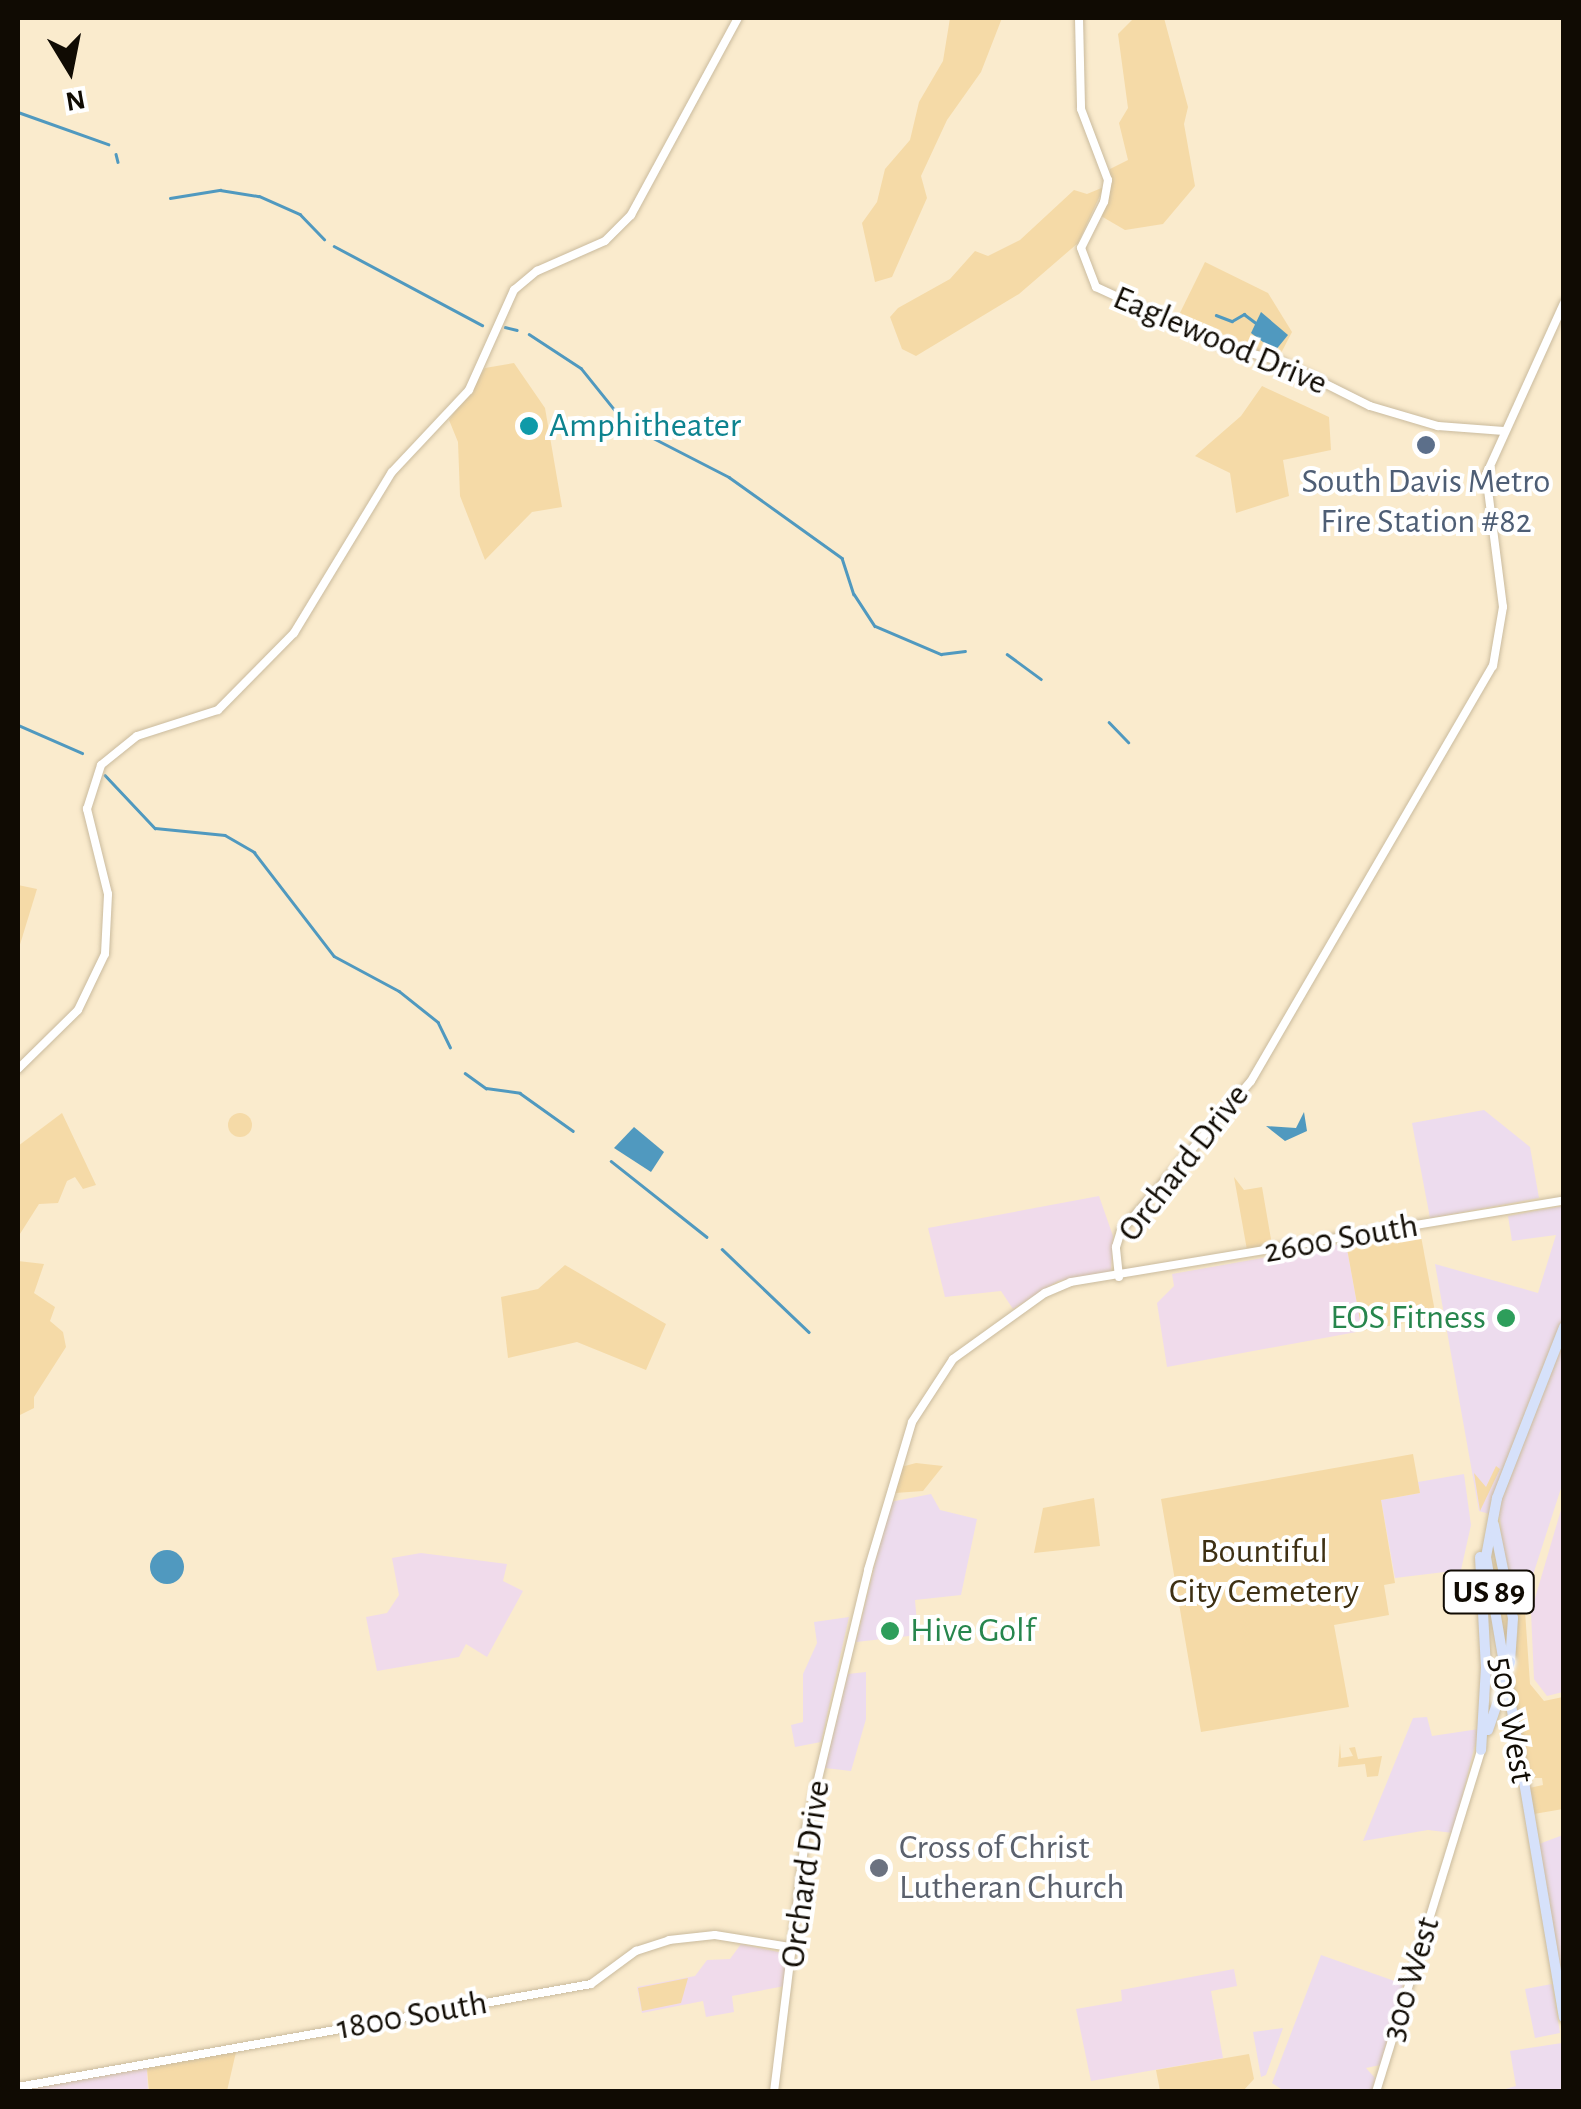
<!DOCTYPE html>
<html>
<head>
<meta charset="utf-8">
<style>
	body { margin:0 }
	#map { position:relative; width:1581px; height:2109px; overflow:hidden; background:#faebcd; font-family:"Alegreya Sans",sans-serif }
	div>[style] { position:absolute }
	[style*='--x'] { left:calc(var(--x)*1px); top:calc(var(--y)*1px); width:calc(var(--w)*1px); rotate:calc(var(--a)*1deg) }
	.commercial>* { inset:0; background:#eddcee }
	.education>* { inset:0; background:#f0dbeb }
	.green>* { inset:0; background:#f5daa7 }
	.round { border-radius:50% }
	.water>* { inset:0; background:#5099bf }
	.stream>* { height:2.5px; margin:-1.25px; padding:0 1.25px; transform-origin:1.25px; border-radius:1.25px; background:#5099bf }
	.roads { filter:drop-shadow(0 0 2px #cabb9e) drop-shadow(0 0 2px #cabb9e) }
	.secondary>* { height:8px; margin:-4px; padding:0 4px; transform-origin:4px; border-radius:4px; background:#fff }
	.primary>* { height:10px; margin:-5px; padding:0 5px; transform-origin:5px; border-radius:5px; background:#d6e1fa }
	.bridges { filter:drop-shadow(0 0 2px #fff) drop-shadow(0 0 2px #fff) }
	.primary-bridge>* { height:10px; margin:-5px; padding:0 5px; transform-origin:5px; border-radius:5px; background:#d6e1fa }
	.dots>* { width:28px; height:28px; translate:-50% -50%; box-sizing:border-box; border:5px solid #fff; border-radius:50% }
	span { translate:-50% -50%; white-space:nowrap; text-align:center; line-height:1.15; -webkit-text-stroke:8px #fff; paint-order:stroke }
	.shield-label span { padding:2px 8px; background:#fff; border:2px solid; border-radius:8px; -webkit-text-stroke-width:0 }
	.shield-label { font-size:32px; color:#100b03; font-weight:700 }
	.street-label { font-size:35px; color:#100b03 }
	.culture-label { font-size:35px; color:#0d838f }
	.left { translate:0 -50%; text-align:left }
	.service-label { font-size:35px; color:#4e5e75 }
	.leisure-label { font-size:35px; color:#27864d }
	.right { translate:-100% -50%; text-align:right }
	.park-label { font-size:35px; color:#3e3013 }
	.worship-label { font-size:35px; color:#5b616d }
	.frame { position:absolute; inset:0; border:20px solid #100b03; pointer-events:none }
	.north { position:absolute; left:20px; top:20px; width:100px; height:100px; -webkit-text-stroke:8px #fff; paint-order:stroke; rotate:170deg; font-size:28px; font-weight:700; line-height:40px; text-align:center; color:#100b03 }
	.north::after { content:''; display:block; margin:auto; width:35px; height:45px; background:#100b03; clip-path:polygon(50% 0,100% 100%,50% 72%,0 100%) }
</style>
</head>
<body>
<div id="map">
	<div class="commercial">
		<i style="clip-path:polygon(1484px 1110px,1530px 1147px,1539px 1198px,1430px 1218px,1412px 1123px)"></i>
		<i style="clip-path:polygon(1563px 1206px,1563px 1482px,1521px 1612px,1503px 1555px,1500px 1517px,1479px 1511px,1435px 1264px,1538px 1293px,1556px 1235px,1512px 1241px,1508px 1216px)"></i>
		<i style="clip-path:polygon(1464px 1474px,1471px 1525px,1461px 1570px,1395px 1578px,1381px 1500px,1420px 1493px,1418px 1482px)"></i>
		<i style="clip-path:polygon(931px 1494px,940px 1510px,977px 1519px,961px 1595px,915px 1600px,918px 1635px,856px 1642px,890px 1502px)"></i>
		<i style="clip-path:polygon(849px 1617px,821px 1742px,795px 1747px,791px 1725px,803px 1722px,803px 1674px,817px 1643px,814px 1622px)"></i>
		<i style="clip-path:polygon(866px 1672px,866px 1719px,851px 1771px,825px 1768px,848px 1674px)"></i>
		<i style="clip-path:polygon(1427px 1717px,1432px 1736px,1479px 1729px,1453px 1833px,1428px 1830px,1363px 1841px,1413px 1718px)"></i>
		<i style="clip-path:polygon(1563px 1835px,1563px 1987px,1539px 1844px)"></i>
		<i style="clip-path:polygon(1321px 1955px,1403px 1984px,1380px 2065px,1366px 2068px,1375px 2078px,1372px 2091px,1284px 2091px,1272px 2083px)"></i>
		<i style="clip-path:polygon(1552px 1984px,1560px 2033px,1535px 2038px,1525px 1989px)"></i>
		<i style="clip-path:polygon(1283px 2028px,1266px 2075px,1261px 2077px,1253px 2032px)"></i>
		<i style="clip-path:polygon(1562px 2043px,1563px 2091px,1499px 2091px,1516px 2086px,1510px 2051px)"></i>
	</div>
	<div class="education">
		<i style="clip-path:polygon(1099px 1196px,1113px 1236px,1111px 1272px,1058px 1281px,1013px 1309px,1001px 1291px,945px 1297px,928px 1228px)"></i>
		<i style="clip-path:polygon(1346px 1243px,1362px 1331px,1167px 1367px,1157px 1303px,1174px 1286px,1172px 1274px)"></i>
		<i style="clip-path:polygon(1563px 1503px,1563px 1692px,1547px 1696px,1534px 1679px,1531px 1612px)"></i>
		<i style="clip-path:polygon(421px 1553px,507px 1564px,503px 1581px,523px 1591px,487px 1657px,466px 1644px,459px 1657px,377px 1671px,366px 1617px,387px 1613px,399px 1595px,392px 1558px)"></i>
		<i style="clip-path:polygon(741px 1944px,788px 1954px,785px 1986px,732px 1996px,734px 2012px,706px 2017px,703px 2001px,642px 2013px,637px 1987px,695px 1976px,707px 1960px,730px 1959px)"></i>
		<i style="clip-path:polygon(1234px 1969px,1237px 1986px,1211px 1991px,1223px 2058px,1091px 2081px,1076px 2009px,1122px 2001px,1121px 1990px)"></i>
		<i style="clip-path:polygon(147px 2068px,148px 2092px,18px 2092px,18px 2091px)"></i>
	</div>
	<div class="green">
		<i style="clip-path:polygon(950px 18px,1002px 18px,981px 72px,947px 120px,921px 176px,927px 198px,892px 277px,875px 282px,862px 223px,877px 202px,885px 169px,910px 140px,919px 102px,943px 61px)"></i>
		<i style="clip-path:polygon(1134px 18px,1164px 18px,1188px 107px,1184px 124px,1195px 186px,1163px 224px,1125px 230px,1101px 216px,1110px 194px,1110px 169px,1128px 160px,1119px 123px,1128px 108px,1118px 34px)"></i>
		<i style="clip-path:polygon(1104px 187px,1078px 243px,1019px 294px,916px 356px,902px 349px,890px 317px,898px 308px,950px 279px,975px 251px,988px 256px,1020px 240px,1074px 190px,1087px 194px)"></i>
		<i style="clip-path:polygon(1205px 262px,1268px 293px,1292px 332px,1279px 357px,1222px 342px,1176px 321px)"></i>
		<i style="clip-path:polygon(514px 363px,545px 408px,562px 507px,532px 512px,485px 560px,460px 496px,458px 442px,449px 420px,485px 368px)"></i>
		<i style="clip-path:polygon(1262px 386px,1329px 417px,1331px 450px,1283px 460px,1289px 496px,1236px 513px,1230px 473px,1195px 456px,1241px 416px)"></i>
		<i style="clip-path:polygon(18px 885px,37px 889px,18px 951px)"></i>
		<i style="clip-path:polygon(62px 1113px,96px 1185px,83px 1189px,75px 1177px,67px 1181px,58px 1203px,39px 1204px,18px 1237px,18px 1146px)"></i>
		<i class="round" style="left:228px;top:1113px;width:24px;height:24px"></i>
		<i style="clip-path:polygon(1234px 1177px,1244px 1190px,1262px 1187px,1272px 1245px,1247px 1250px)"></i>
		<i style="clip-path:polygon(1420px 1231px,1436px 1317px,1362px 1331px,1346px 1243px)"></i>
		<i style="clip-path:polygon(18px 1261px,44px 1264px,34px 1293px,55px 1307px,50px 1321px,63px 1332px,66px 1347px,34px 1397px,34px 1408px,20px 1415px)"></i>
		<i style="clip-path:polygon(565px 1265px,666px 1324px,646px 1370px,577px 1342px,508px 1358px,501px 1297px,538px 1289px)"></i>
		<i style="clip-path:polygon(1413px 1454px,1420px 1493px,1381px 1500px,1395px 1583px,1384px 1585px,1389px 1615px,1334px 1625px,1349px 1707px,1201px 1732px,1161px 1499px)"></i>
		<i style="clip-path:polygon(916px 1463px,943px 1466px,923px 1491px,895px 1493px,901px 1467px)"></i>
		<i style="clip-path:polygon(1496px 1466px,1500px 1469px,1480px 1511px,1474px 1473px,1486px 1487px)"></i>
		<i style="clip-path:polygon(1094px 1498px,1100px 1546px,1034px 1553px,1043px 1508px)"></i>
		<i style="clip-path:polygon(1503px 1555px,1518px 1611px,1525px 1611px,1530px 1684px,1544px 1701px,1563px 1697px,1563px 1809px,1534px 1814px,1529px 1788px,1543px 1785px,1542px 1778px,1527px 1778px,1510px 1674px,1518px 1632px)"></i>
		<i style="clip-path:polygon(1495px 1556px,1509px 1612px,1509px 1661px,1492px 1570px)"></i>
		<i style="clip-path:polygon(1340px 1743px,1341px 1758px,1353px 1756px,1349px 1748px,1355px 1747px,1358px 1759px,1382px 1756px,1378px 1776px,1367px 1777px,1365px 1764px,1338px 1767px)"></i>
		<i style="clip-path:polygon(688px 1978px,681px 2003px,642px 2011px,638px 1988px)"></i>
		<i style="clip-path:polygon(236px 2052px,227px 2091px,149px 2091px,147px 2068px)"></i>
		<i style="clip-path:polygon(1249px 2054px,1254px 2079px,1243px 2091px,1160px 2091px,1156px 2070px)"></i>
	</div>
	<div class="water">
		<i style="clip-path:polygon(1261px 312px,1288px 335px,1275px 351px,1251px 333px)"></i>
		<i style="clip-path:polygon(1304px 1112px,1307px 1131px,1285px 1141px,1266px 1126px,1296px 1128px)"></i>
		<i style="clip-path:polygon(634px 1127px,664px 1152px,651px 1172px,614px 1148px)"></i>
		<i class="round" style="left:150px;top:1550px;width:34px;height:34px"></i>
	</div>
	<div class="stream">
		<i style="--x:18;--y:112;--w:96;--a:19.6"></i>
		<i style="--x:116;--y:154;--w:8;--a:76"></i>
		<i style="--x:170;--y:198;--w:51;--a:-9.1"></i>
		<i style="--x:220;--y:190;--w:39;--a:9"></i>
		<i style="--x:259;--y:196;--w:45;--a:23.7"></i>
		<i style="--x:300;--y:214;--w:35;--a:46"></i>
		<i style="--x:334;--y:246;--w:168;--a:28.1"></i>
		<i style="--x:1216;--y:315;--w:17;--a:21"></i>
		<i style="--x:1232;--y:321;--w:14;--a:-30"></i>
		<i style="--x:1244;--y:314;--w:15;--a:37"></i>
		<i style="--x:505;--y:327;--w:12;--a:14"></i>
		<i style="--x:529;--y:334;--w:62;--a:33.2"></i>
		<i style="--x:581;--y:368;--w:72;--a:51.2"></i>
		<i style="--x:626;--y:424;--w:116;--a:27.2"></i>
		<i style="--x:729;--y:477;--w:139;--a:35.6"></i>
		<i style="--x:842;--y:558;--w:38;--a:72"></i>
		<i style="--x:854;--y:594;--w:38;--a:57"></i>
		<i style="--x:875;--y:626;--w:72;--a:23"></i>
		<i style="--x:941;--y:654;--w:24;--a:-7"></i>
		<i style="--x:1007;--y:654;--w:42;--a:36.3"></i>
		<i style="--x:1109;--y:722;--w:28;--a:46"></i>
		<i style="--x:18;--y:725;--w:70;--a:23.6"></i>
		<i style="--x:105;--y:775;--w:73;--a:46.7"></i>
		<i style="--x:155;--y:828;--w:70;--a:5.7"></i>
		<i style="--x:225;--y:835;--w:34;--a:30"></i>
		<i style="--x:254;--y:852;--w:131;--a:52.4"></i>
		<i style="--x:334;--y:956;--w:74;--a:28.3"></i>
		<i style="--x:399;--y:991;--w:50;--a:38.5"></i>
		<i style="--x:438;--y:1022;--w:28;--a:64"></i>
		<i style="--x:465;--y:1073;--w:26;--a:36"></i>
		<i style="--x:486;--y:1088;--w:34;--a:8"></i>
		<i style="--x:520;--y:1093;--w:65;--a:35.6"></i>
		<i style="--x:611;--y:1161;--w:122;--a:38.4"></i>
		<i style="--x:722;--y:1249;--w:120;--a:43.7"></i>
	</div>
	<div class="roads">
		<div class="secondary">
			<i style="--x:1079;--y:18;--w:91;--a:88.7"></i>
			<i style="--x:1081;--y:109;--w:76;--a:69.2"></i>
			<i style="--x:1108;--y:180;--w:22;--a:100"></i>
			<i style="--x:1104;--y:202;--w:51;--a:116.6"></i>
			<i style="--x:1081;--y:248;--w:42;--a:69"></i>
			<i style="--x:1096;--y:287;--w:139;--a:24.7"></i>
			<i style="--x:1222;--y:345;--w:62;--a:15.8"></i>
			<i style="--x:1282;--y:362;--w:98;--a:26.6"></i>
			<i style="--x:1370;--y:406;--w:71;--a:16.4"></i>
			<i style="--x:1438;--y:426;--w:66;--a:4.3"></i>
			<i style="--x:18;--y:1069;--w:84;--a:-44.5"></i>
			<i style="--x:78;--y:1010;--w:62;--a:-64.3"></i>
			<i style="--x:105;--y:954;--w:60;--a:-87.1"></i>
			<i style="--x:108;--y:894;--w:88;--a:-103.9"></i>
			<i style="--x:87;--y:809;--w:46;--a:-72.3"></i>
			<i style="--x:101;--y:765;--w:46;--a:-38.9"></i>
			<i style="--x:137;--y:736;--w:85;--a:-17.8"></i>
			<i style="--x:218;--y:710;--w:108;--a:-45.4"></i>
			<i style="--x:294;--y:633;--w:188;--a:-58.7"></i>
			<i style="--x:392;--y:472;--w:112;--a:-46.8"></i>
			<i style="--x:469;--y:390;--w:110;--a:-65.8"></i>
			<i style="--x:514;--y:290;--w:30;--a:-40"></i>
			<i style="--x:537;--y:271;--w:74;--a:-23.8"></i>
			<i style="--x:605;--y:241;--w:37;--a:-45"></i>
			<i style="--x:631;--y:215;--w:224;--a:-61.5"></i>
			<i style="--x:1119;--y:1277;--w:30;--a:-96"></i>
			<i style="--x:1116;--y:1247;--w:17;--a:-73"></i>
			<i style="--x:1121;--y:1231;--w:198;--a:-49.1"></i>
			<i style="--x:1251;--y:1081;--w:480;--a:-59.8"></i>
			<i style="--x:1493;--y:666;--w:60;--a:-80.4"></i>
			<i style="--x:1503;--y:607;--w:133;--a:-97.3"></i>
			<i style="--x:1486;--y:475;--w:189;--a:-65.6"></i>
			<i style="--x:18;--y:2087;--w:582;--a:-10.19"></i>
			<i style="--x:591;--y:1984;--w:56;--a:-36.3"></i>
			<i style="--x:636;--y:1951;--w:35;--a:-18"></i>
			<i style="--x:669;--y:1940;--w:46;--a:-6.2"></i>
			<i style="--x:715;--y:1935;--w:82;--a:9.1"></i>
			<i style="--x:774;--y:2092;--w:269;--a:-83"></i>
			<i style="--x:807;--y:1825;--w:262;--a:-76.5"></i>
			<i style="--x:868;--y:1570;--w:154;--a:-73.4"></i>
			<i style="--x:912;--y:1422;--w:75;--a:-56.9"></i>
			<i style="--x:953;--y:1359;--w:113;--a:-35.7"></i>
			<i style="--x:1045;--y:1293;--w:28;--a:-23"></i>
			<i style="--x:1071;--y:1282;--w:500;--a:-9.4"></i>
			<i style="--x:1376;--y:2092;--w:358;--a:-72.9"></i>
		</div>
		<div class="primary">
			<i style="--x:1564;--y:1327;--w:184;--a:111.4"></i>
			<i style="--x:1497;--y:1498;--w:60;--a:100.6"></i>
			<i style="--x:1486;--y:1557;--w:467;--a:80.4"></i>
			<i style="--x:1494;--y:1525;--w:95;--a:78.5"></i>
			<i style="--x:1513;--y:1618;--w:44;--a:93.9"></i>
			<i style="--x:1480;--y:1557;--w:110;--a:86.9"></i>
			<i style="--x:1486;--y:1667;--w:83;--a:93.4"></i>
			<i style="--x:1488;--y:1730;--w:31;--a:-71"></i>
		</div>
	</div>
	<div class="bridges">
		<div class="primary-bridge">
			<i style="--x:1498;--y:1701;--w:41;--a:-72.9"></i>
		</div>
	</div>
	<div class="dots">
		<i style="left:529px;top:426px;background:#0f9aa8"></i>
		<i style="left:1426px;top:445px;background:#5c6f8a"></i>
		<i style="left:1506px;top:1318px;background:#2e9e5b"></i>
		<i style="left:890px;top:1631px;background:#2e9e5b"></i>
		<i style="left:879px;top:1868px;background:#6b7280"></i>
	</div>
	<div class="shield-label">
		<span style="left:1489px;top:1592px">US 89</span>
	</div>
	<div class="street-label">
		<span style="left:1220px;top:341px;rotate:23deg">Eaglewood Drive</span>
		<span style="left:1184px;top:1163px;rotate:-52deg">Orchard Drive</span>
		<span style="left:1341px;top:1239px;rotate:-10deg">2600 South</span>
		<span style="left:1511px;top:1720px;rotate:80deg">500 West</span>
		<span style="left:806px;top:1874px;rotate:-82deg">Orchard Drive</span>
		<span style="left:1411px;top:1979px;rotate:-73deg">300 West</span>
		<span style="left:412px;top:2016px;rotate:-10deg">1800 South</span>
	</div>
	<div class="culture-label">
		<span class="left" style="left:549px;top:426px">Amphitheater</span>
	</div>
	<div class="service-label">
		<span style="left:1426px;top:502px">South Davis Metro<br>Fire Station #82</span>
	</div>
	<div class="leisure-label">
		<span class="right" style="left:1486px;top:1318px">EOS Fitness</span>
		<span class="left" style="left:910px;top:1631px">Hive Golf</span>
	</div>
	<div class="park-label">
		<span style="left:1264px;top:1572px">Bountiful<br>City Cemetery</span>
	</div>
	<div class="worship-label">
		<span class="left" style="left:899px;top:1868px">Cross of Christ<br>Lutheran Church</span>
	</div>
	<div class="frame"></div>
	<div class="north">N</div>
</div>
</body>
</html>
